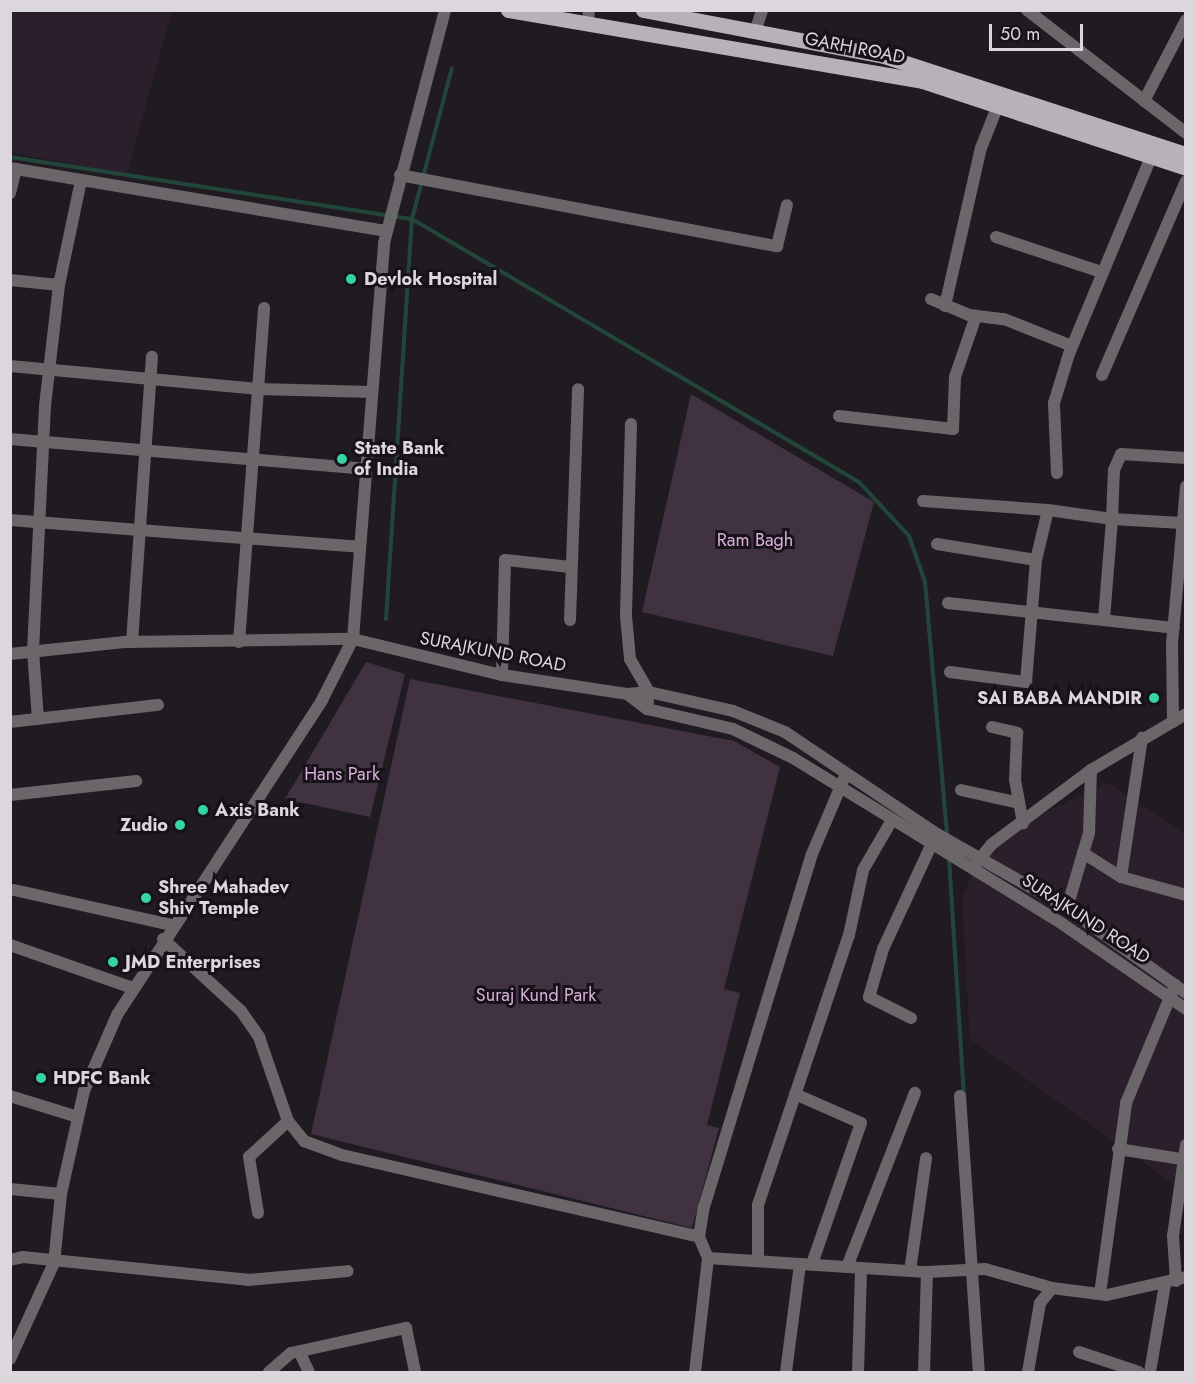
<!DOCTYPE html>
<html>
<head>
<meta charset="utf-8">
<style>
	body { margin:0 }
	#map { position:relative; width:1196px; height:1383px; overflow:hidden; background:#201a21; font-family:Jost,sans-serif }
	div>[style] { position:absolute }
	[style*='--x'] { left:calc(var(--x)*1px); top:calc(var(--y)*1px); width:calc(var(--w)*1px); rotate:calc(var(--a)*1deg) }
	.built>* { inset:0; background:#2a1f2b }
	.green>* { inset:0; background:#403241 }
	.stream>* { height:4px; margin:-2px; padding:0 2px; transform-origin:2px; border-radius:2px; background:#22473a }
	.minor>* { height:12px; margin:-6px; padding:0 6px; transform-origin:6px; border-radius:6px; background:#6a666a }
	.tertiary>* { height:12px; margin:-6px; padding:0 6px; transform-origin:6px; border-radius:6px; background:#6a666a }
	.primary>* { height:15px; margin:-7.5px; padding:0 7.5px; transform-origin:7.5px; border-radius:7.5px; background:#b9b1ba }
	.dots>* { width:16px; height:16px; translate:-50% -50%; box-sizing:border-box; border:3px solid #171118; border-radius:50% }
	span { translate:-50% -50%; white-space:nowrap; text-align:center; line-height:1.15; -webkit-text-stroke:6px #171118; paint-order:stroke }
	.street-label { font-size:18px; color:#dcd7dc }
	.poi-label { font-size:18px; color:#dcd7dc; font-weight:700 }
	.left { translate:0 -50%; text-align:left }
	.right { translate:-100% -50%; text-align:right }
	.park-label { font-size:18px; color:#dab0de }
	.frame { position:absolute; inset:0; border:12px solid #dcd7dc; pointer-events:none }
	.scale { position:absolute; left:989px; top:24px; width:94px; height:27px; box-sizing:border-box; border:3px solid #dcd7dc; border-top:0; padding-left:8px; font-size:18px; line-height:21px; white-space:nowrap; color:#dcd7dc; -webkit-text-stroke:4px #171118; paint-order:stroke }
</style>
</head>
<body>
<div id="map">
	<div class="built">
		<i style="clip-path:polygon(10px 11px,172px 11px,127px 174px,11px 153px)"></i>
		<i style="clip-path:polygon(1107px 782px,1185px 834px,1185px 1192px,970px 1039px,962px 897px,988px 841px)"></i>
	</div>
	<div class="green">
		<i style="clip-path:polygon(691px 394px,874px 502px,833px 656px,642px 612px)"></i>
		<i style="clip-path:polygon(366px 662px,405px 674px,370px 817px,285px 799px)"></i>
		<i style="clip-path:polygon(410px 679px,734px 741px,780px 767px,724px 989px,740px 993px,707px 1125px,719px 1128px,692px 1228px,311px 1134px)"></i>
	</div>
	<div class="stream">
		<i style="--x:10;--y:157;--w:407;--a:8.8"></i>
		<i style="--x:412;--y:219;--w:519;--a:30.47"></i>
		<i style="--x:859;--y:482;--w:74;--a:47.2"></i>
		<i style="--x:909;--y:536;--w:49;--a:70.8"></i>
		<i style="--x:925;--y:582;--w:255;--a:85"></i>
		<i style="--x:386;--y:619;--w:401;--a:-86.3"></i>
		<i style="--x:412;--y:219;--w:156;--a:-75.2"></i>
		<i style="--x:949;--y:858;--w:238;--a:86.4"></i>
	</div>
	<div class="minor">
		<i style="--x:588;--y:21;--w:11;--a:-85"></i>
		<i style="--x:756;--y:29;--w:20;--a:-72"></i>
		<i style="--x:1144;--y:101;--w:91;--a:-62.6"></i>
		<i style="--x:10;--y:168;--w:382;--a:9.5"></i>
		<i style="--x:400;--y:175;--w:384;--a:10.7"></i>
		<i style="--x:777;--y:246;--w:42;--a:-76.3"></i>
		<i style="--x:10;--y:193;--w:25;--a:-76"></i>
		<i style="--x:996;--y:237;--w:111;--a:18.4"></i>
		<i style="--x:10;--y:280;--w:49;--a:5.8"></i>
		<i style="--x:931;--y:299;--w:41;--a:22.8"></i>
		<i style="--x:969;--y:315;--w:35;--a:7"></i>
		<i style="--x:1004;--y:319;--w:73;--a:21.7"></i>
		<i style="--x:945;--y:306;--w:162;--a:-77.2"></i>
		<i style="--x:981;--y:148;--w:46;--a:-68.4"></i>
		<i style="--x:10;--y:366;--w:249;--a:5.3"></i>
		<i style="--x:258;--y:389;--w:114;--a:1.5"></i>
		<i style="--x:1102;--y:375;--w:211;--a:-66.6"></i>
		<i style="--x:839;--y:416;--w:115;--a:6.5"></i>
		<i style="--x:953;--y:429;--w:52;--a:-87.8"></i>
		<i style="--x:955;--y:377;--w:65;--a:-71"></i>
		<i style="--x:631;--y:424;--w:192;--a:91.5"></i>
		<i style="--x:626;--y:616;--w:43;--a:84.7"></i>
		<i style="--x:630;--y:659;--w:38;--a:60"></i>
		<i style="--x:649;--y:692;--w:17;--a:97"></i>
		<i style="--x:10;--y:439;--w:356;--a:4.8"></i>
		<i style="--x:1057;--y:473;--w:70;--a:-92.5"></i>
		<i style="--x:1054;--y:403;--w:51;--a:-73"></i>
		<i style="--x:1069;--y:354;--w:216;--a:-67.4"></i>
		<i style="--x:923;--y:501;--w:125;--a:4.1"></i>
		<i style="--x:10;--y:520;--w:350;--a:4.4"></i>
		<i style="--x:937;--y:544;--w:100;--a:9.2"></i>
		<i style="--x:948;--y:603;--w:227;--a:6.3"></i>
		<i style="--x:1104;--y:619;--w:100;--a:-85.4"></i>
		<i style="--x:1112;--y:519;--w:70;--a:3.3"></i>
		<i style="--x:570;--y:620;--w:231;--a:-88"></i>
		<i style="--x:132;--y:642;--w:286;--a:-86"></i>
		<i style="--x:239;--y:642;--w:335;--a:-85.7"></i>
		<i style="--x:950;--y:672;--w:77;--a:7.5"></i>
		<i style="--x:1026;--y:682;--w:122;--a:-85.3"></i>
		<i style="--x:1036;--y:560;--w:51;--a:-76.5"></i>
		<i style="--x:1048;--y:510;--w:65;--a:8"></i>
		<i style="--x:1112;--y:519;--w:49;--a:-87.7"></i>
		<i style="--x:1114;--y:470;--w:17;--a:-66"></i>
		<i style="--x:1121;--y:454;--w:65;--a:3.5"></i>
		<i style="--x:502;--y:675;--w:115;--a:-88.5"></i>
		<i style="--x:505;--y:560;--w:66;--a:6.1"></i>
		<i style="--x:38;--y:719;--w:68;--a:-94.2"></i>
		<i style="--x:33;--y:651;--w:245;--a:-87.2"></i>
		<i style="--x:45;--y:406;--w:122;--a:-83.4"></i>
		<i style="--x:59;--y:285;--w:106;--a:-78.1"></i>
		<i style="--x:10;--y:722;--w:149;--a:-6.6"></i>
		<i style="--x:1173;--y:722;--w:78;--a:-90.7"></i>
		<i style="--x:1172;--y:644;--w:158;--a:-84.9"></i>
		<i style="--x:992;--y:727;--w:26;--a:13"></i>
		<i style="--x:1017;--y:733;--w:47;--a:92.4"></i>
		<i style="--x:1015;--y:780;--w:44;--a:79.5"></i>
		<i style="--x:961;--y:790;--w:59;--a:12.6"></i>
		<i style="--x:10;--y:795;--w:127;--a:-6.3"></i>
		<i style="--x:1083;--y:853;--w:45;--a:32.3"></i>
		<i style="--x:1121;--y:877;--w:67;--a:15.5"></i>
		<i style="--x:974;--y:866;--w:28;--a:-51"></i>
		<i style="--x:992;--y:844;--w:124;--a:-36.8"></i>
		<i style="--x:1091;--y:770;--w:110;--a:-30.5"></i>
		<i style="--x:1121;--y:877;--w:141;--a:-81.4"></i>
		<i style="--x:14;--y:890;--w:162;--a:12.5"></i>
		<i style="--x:1067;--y:908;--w:78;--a:-73.7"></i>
		<i style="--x:1089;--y:833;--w:63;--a:-88.2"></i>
		<i style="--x:163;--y:939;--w:106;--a:42.7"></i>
		<i style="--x:241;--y:1011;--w:32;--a:55"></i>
		<i style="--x:259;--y:1037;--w:89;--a:71"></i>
		<i style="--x:288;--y:1121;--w:26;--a:51"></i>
		<i style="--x:304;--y:1141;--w:40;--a:20.2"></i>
		<i style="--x:342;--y:1155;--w:366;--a:12.9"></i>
		<i style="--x:10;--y:945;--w:130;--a:19.3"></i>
		<i style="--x:911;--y:1018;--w:47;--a:-153.4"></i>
		<i style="--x:869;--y:997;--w:50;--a:-73.7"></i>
		<i style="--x:883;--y:949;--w:126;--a:-65.1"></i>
		<i style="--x:795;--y:1094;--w:72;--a:23.7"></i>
		<i style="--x:861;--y:1123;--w:149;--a:109.2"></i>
		<i style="--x:10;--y:1096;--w:71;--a:17.2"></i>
		<i style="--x:960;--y:1096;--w:277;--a:86.1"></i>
		<i style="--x:1118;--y:1149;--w:65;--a:8.9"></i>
		<i style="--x:10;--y:1189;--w:51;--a:5.6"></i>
		<i style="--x:258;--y:1213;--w:57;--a:-99.1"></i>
		<i style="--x:249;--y:1157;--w:53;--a:-42.7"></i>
		<i style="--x:708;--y:1258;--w:219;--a:3.7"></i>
		<i style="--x:927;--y:1272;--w:58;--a:-3"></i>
		<i style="--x:985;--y:1269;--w:70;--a:15.8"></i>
		<i style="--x:1052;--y:1288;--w:55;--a:7.3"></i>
		<i style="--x:1107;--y:1295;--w:81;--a:-12.8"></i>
		<i style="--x:10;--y:1260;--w:13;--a:-13"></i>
		<i style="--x:23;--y:1257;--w:226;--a:5.8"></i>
		<i style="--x:248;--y:1280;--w:100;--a:-5.1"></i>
		<i style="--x:758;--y:1261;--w:56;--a:-90"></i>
		<i style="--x:758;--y:1205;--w:285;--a:-71.4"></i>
		<i style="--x:849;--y:935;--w:66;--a:-77.8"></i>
		<i style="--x:863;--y:870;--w:58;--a:-59.9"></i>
		<i style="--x:847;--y:1267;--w:187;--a:-68.7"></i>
		<i style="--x:910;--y:1271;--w:114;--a:-81.9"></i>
		<i style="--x:1176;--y:1281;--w:45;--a:-93.8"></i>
		<i style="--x:1173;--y:1236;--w:92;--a:-81.9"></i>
		<i style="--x:1100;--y:1294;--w:193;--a:-82.2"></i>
		<i style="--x:1126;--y:1103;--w:128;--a:-67.4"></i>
		<i style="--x:1079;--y:1352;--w:63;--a:18.4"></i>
		<i style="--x:300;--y:1353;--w:21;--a:65"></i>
		<i style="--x:269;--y:1372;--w:29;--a:-41"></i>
		<i style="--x:291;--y:1353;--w:118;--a:-12.3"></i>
		<i style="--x:406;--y:1328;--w:45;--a:78.4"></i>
		<i style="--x:695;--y:1372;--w:115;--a:-83.5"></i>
		<i style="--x:708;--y:1258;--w:23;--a:-113"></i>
		<i style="--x:699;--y:1237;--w:30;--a:-81"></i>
		<i style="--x:704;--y:1207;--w:369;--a:-73"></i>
		<i style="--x:812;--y:854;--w:87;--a:-67"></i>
		<i style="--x:786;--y:1372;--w:109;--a:-82.6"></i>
		<i style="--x:858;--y:1372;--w:104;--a:-88.3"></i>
		<i style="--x:924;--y:1372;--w:100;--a:-88.3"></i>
		<i style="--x:1028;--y:1372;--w:70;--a:-80.1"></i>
		<i style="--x:1040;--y:1303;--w:19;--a:-51"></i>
		<i style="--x:1150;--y:1372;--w:89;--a:-80.3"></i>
	</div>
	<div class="tertiary">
		<i style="--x:1027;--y:10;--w:201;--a:37.7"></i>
		<i style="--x:10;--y:654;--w:115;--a:-6"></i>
		<i style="--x:124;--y:642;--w:229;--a:-0.8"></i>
		<i style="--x:353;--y:639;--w:153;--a:13.6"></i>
		<i style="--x:502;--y:675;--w:126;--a:8.6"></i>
		<i style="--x:627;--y:694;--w:22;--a:-5"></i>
		<i style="--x:649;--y:692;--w:86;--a:12.7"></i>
		<i style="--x:733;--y:711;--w:56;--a:22"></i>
		<i style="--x:785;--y:732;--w:183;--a:33.9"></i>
		<i style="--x:937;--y:834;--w:150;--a:29.6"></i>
		<i style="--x:1067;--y:908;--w:146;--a:35.5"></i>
		<i style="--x:627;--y:694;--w:25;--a:37"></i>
		<i style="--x:647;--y:709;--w:88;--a:13.1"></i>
		<i style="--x:733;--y:729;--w:67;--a:25.8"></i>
		<i style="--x:793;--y:758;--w:315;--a:31.6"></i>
		<i style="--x:1061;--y:923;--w:152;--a:34.5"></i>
		<i style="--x:10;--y:1359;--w:106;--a:-65.4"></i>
		<i style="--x:54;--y:1263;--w:69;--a:-84.2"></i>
		<i style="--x:61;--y:1194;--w:106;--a:-77.4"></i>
		<i style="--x:84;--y:1091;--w:83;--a:-66.5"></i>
		<i style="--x:117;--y:1015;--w:376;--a:-56.9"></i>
		<i style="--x:322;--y:700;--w:68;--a:-63.1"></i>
		<i style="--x:353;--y:639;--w:397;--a:-85.5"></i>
		<i style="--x:384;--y:243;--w:241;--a:-75.3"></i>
	</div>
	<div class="primary">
		<i style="--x:508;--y:10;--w:420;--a:9.7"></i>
		<i style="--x:922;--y:81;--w:278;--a:18.2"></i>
		<i style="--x:643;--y:10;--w:245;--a:10.8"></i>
		<i style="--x:884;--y:56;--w:318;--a:18"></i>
	</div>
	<div class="dots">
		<i style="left:351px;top:279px;background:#34d4a8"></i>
		<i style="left:342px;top:459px;background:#34d4a8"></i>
		<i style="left:1154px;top:698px;background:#34d4a8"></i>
		<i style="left:203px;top:810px;background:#34d4a8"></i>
		<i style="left:180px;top:825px;background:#34d4a8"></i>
		<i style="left:146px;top:898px;background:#34d4a8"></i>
		<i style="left:113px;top:962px;background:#34d4a8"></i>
		<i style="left:41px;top:1078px;background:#34d4a8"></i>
	</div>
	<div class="street-label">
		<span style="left:855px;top:48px;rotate:11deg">GARH ROAD</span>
		<span style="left:493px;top:652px;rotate:11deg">SURAJKUND ROAD</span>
		<span style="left:1086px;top:919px;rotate:33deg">SURAJKUND ROAD</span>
	</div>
	<div class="poi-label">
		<span class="left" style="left:364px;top:279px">Devlok Hospital</span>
		<span class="left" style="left:354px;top:459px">State Bank<br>of India</span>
		<span class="right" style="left:1142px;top:698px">SAI BABA MANDIR</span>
		<span class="left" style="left:215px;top:810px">Axis Bank</span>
		<span class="right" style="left:168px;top:825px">Zudio</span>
		<span class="left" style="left:158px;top:898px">Shree Mahadev<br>Shiv Temple</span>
		<span class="left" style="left:125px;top:962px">JMD Enterprises</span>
		<span class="left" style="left:53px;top:1078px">HDFC Bank</span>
	</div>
	<div class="park-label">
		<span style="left:755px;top:540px">Ram Bagh</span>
		<span style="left:342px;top:774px">Hans Park</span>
		<span style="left:536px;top:995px">Suraj Kund Park</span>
	</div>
	<div class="frame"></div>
	<div class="scale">50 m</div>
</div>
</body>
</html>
